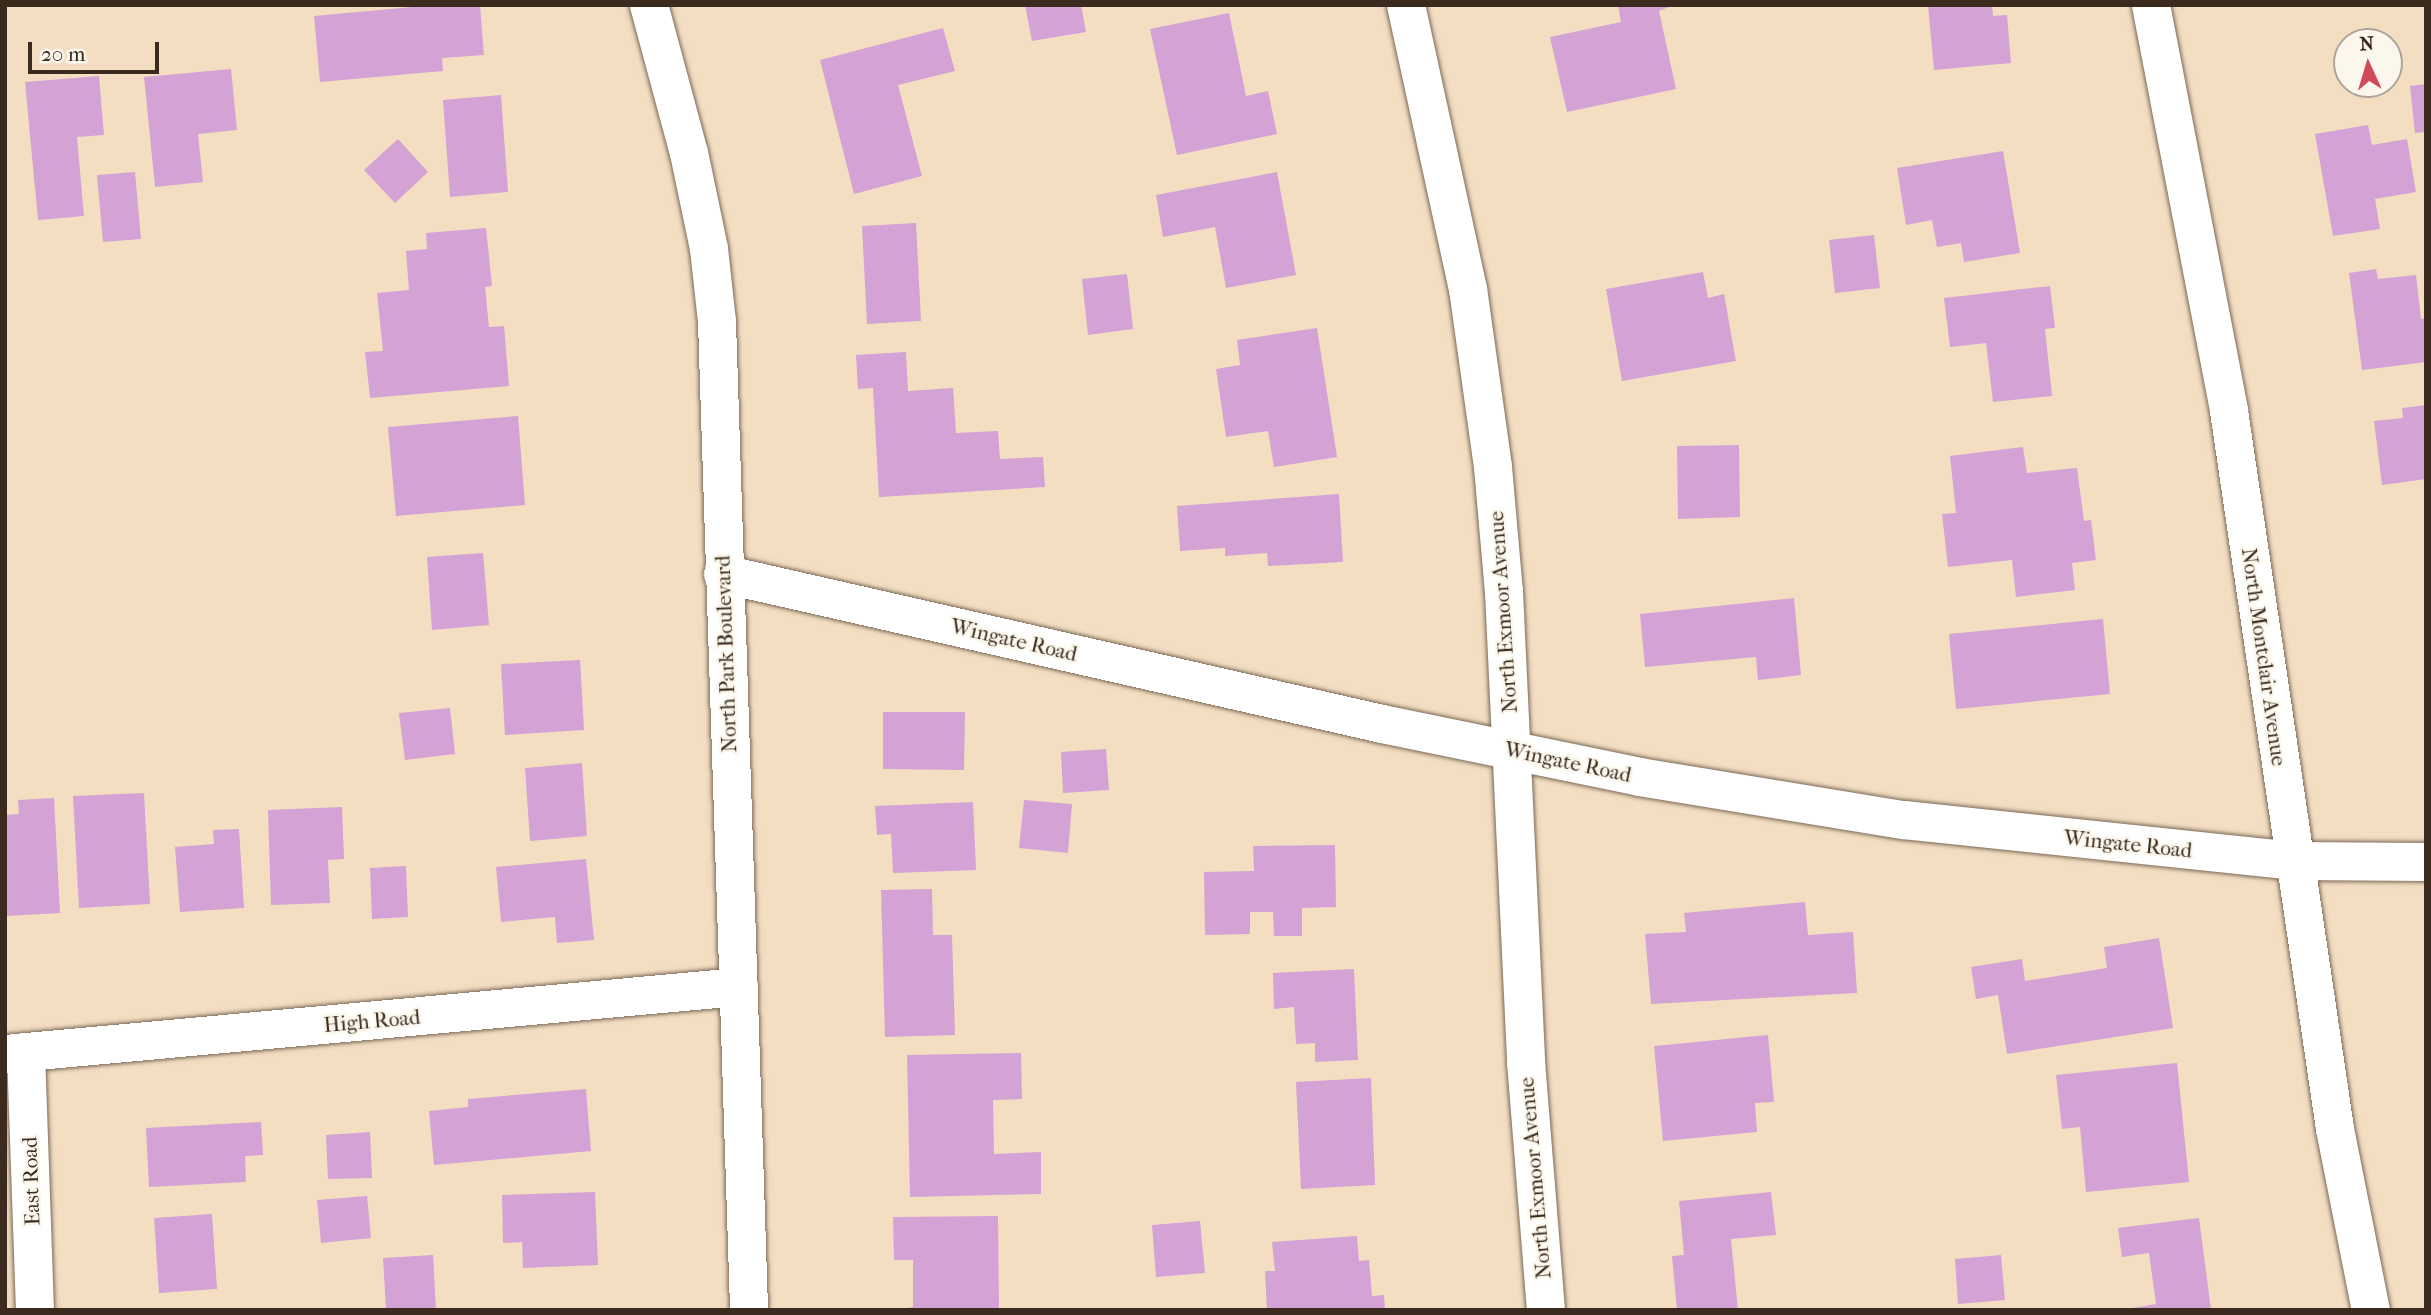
<!DOCTYPE html>
<html>
<head>
<meta charset="utf-8">
<style>
	body { margin:0 }
	#map { position:relative; width:2431px; height:1315px; overflow:hidden; background:#f3dec2; font-family:"IM FELL French Canon",serif }
	div>[style] { position:absolute }
	[style*='--x'] { left:calc(var(--x)*1px); top:calc(var(--y)*1px); width:calc(var(--w)*1px); rotate:calc(var(--a)*1deg) }
	.building>* { inset:0; background:#d4a2d5 }
	.roads { filter:drop-shadow(0 0 2px #7b6957) drop-shadow(0 0 2px #7b6957) }
	.minor>* { height:38px; margin:-19px; padding:0 19px; transform-origin:19px; border-radius:19px; background:#fff }
	span { translate:-50% -50%; white-space:nowrap; text-align:center; line-height:1.15; -webkit-text-stroke:5px #fbf7ec; paint-order:stroke }
	.street-label { font-size:21px; color:#3b2a1e }
	.frame { position:absolute; inset:0; border:7px solid #3b2a1e; pointer-events:none }
	.north { position:absolute; left:2333px; top:28px; width:70px; height:70px; box-sizing:border-box; background:#fbf7ec; border:2px solid #aea59a; border-radius:50%; rotate:356deg; font-size:19px; font-weight:700; line-height:28px; text-align:center; color:#3b2a1e }
	.north::after { content:''; display:block; margin:auto; width:24px; height:32px; background:#d1495b; clip-path:polygon(50% 0,100% 100%,50% 72%,0 100%) }
	.scale { position:absolute; left:28px; top:42px; width:131px; height:32px; box-sizing:border-box; border:4px solid #3b2a1e; border-top:0; padding-left:9px; font-size:21px; line-height:24px; white-space:nowrap; color:#3b2a1e; -webkit-text-stroke:5px #fbf7ec; paint-order:stroke }
</style>
</head>
<body>
<div id="map">
	<div class="building">
		<i style="clip-path:polygon(434px 5px,480px 5px,484px 55px,442px 58px,443px 71px,320px 82px,314px 16px)"></i>
		<i style="clip-path:polygon(1025px 5px,1081px 5px,1086px 32px,1032px 41px)"></i>
		<i style="clip-path:polygon(1618px 5px,1673px 5px,1659px 11px,1676px 89px,1567px 112px,1550px 37px,1621px 22px)"></i>
		<i style="clip-path:polygon(1928px 5px,1992px 5px,1993px 16px,2007px 15px,2011px 63px,1934px 70px)"></i>
		<i style="clip-path:polygon(1229px 13px,1246px 96px,1268px 91px,1277px 134px,1177px 155px,1150px 29px)"></i>
		<i style="clip-path:polygon(943px 28px,955px 71px,898px 85px,922px 176px,854px 194px,820px 60px)"></i>
		<i style="clip-path:polygon(231px 69px,237px 130px,198px 134px,203px 182px,155px 187px,144px 77px)"></i>
		<i style="clip-path:polygon(99px 76px,104px 135px,77px 137px,84px 216px,38px 220px,25px 82px)"></i>
		<i style="clip-path:polygon(2426px 84px,2426px 132px,2415px 133px,2410px 86px)"></i>
		<i style="clip-path:polygon(501px 95px,508px 192px,450px 197px,443px 100px)"></i>
		<i style="clip-path:polygon(2368px 125px,2372px 145px,2407px 139px,2416px 192px,2375px 199px,2380px 229px,2333px 236px,2315px 134px)"></i>
		<i style="clip-path:polygon(398px 139px,428px 172px,395px 203px,364px 170px)"></i>
		<i style="clip-path:polygon(2003px 151px,2020px 253px,1964px 262px,1961px 243px,1937px 247px,1932px 220px,1906px 225px,1897px 168px)"></i>
		<i style="clip-path:polygon(135px 172px,141px 239px,103px 242px,97px 175px)"></i>
		<i style="clip-path:polygon(1277px 172px,1296px 275px,1226px 288px,1215px 227px,1163px 237px,1156px 195px)"></i>
		<i style="clip-path:polygon(916px 223px,921px 321px,867px 324px,862px 226px)"></i>
		<i style="clip-path:polygon(486px 228px,492px 286px,485px 287px,489px 327px,504px 326px,509px 386px,370px 398px,365px 352px,383px 351px,377px 293px,409px 290px,406px 251px,427px 249px,426px 233px)"></i>
		<i style="clip-path:polygon(1874px 235px,1880px 288px,1835px 293px,1829px 240px)"></i>
		<i style="clip-path:polygon(2376px 269px,2378px 279px,2416px 275px,2421px 319px,2426px 318px,2426px 362px,2362px 370px,2349px 273px)"></i>
		<i style="clip-path:polygon(1703px 272px,1708px 298px,1724px 294px,1736px 361px,1622px 381px,1606px 289px)"></i>
		<i style="clip-path:polygon(1127px 274px,1133px 329px,1088px 335px,1082px 279px)"></i>
		<i style="clip-path:polygon(2050px 286px,2055px 328px,2045px 329px,2052px 396px,1993px 402px,1986px 343px,1950px 347px,1944px 298px)"></i>
		<i style="clip-path:polygon(1317px 328px,1337px 457px,1274px 467px,1268px 431px,1226px 437px,1216px 369px,1240px 365px,1237px 340px)"></i>
		<i style="clip-path:polygon(906px 352px,908px 391px,953px 388px,956px 433px,998px 431px,1000px 459px,1043px 457px,1045px 487px,879px 497px,873px 388px,858px 389px,856px 355px)"></i>
		<i style="clip-path:polygon(2426px 405px,2426px 479px,2382px 485px,2374px 421px,2403px 418px,2402px 408px)"></i>
		<i style="clip-path:polygon(518px 416px,525px 505px,396px 516px,388px 427px)"></i>
		<i style="clip-path:polygon(1739px 445px,1740px 517px,1678px 519px,1677px 446px)"></i>
		<i style="clip-path:polygon(2023px 447px,2027px 473px,2077px 468px,2084px 521px,2091px 520px,2096px 560px,2072px 563px,2075px 590px,2016px 597px,2012px 560px,1948px 567px,1942px 514px,1956px 513px,1950px 456px)"></i>
		<i style="clip-path:polygon(1339px 494px,1343px 562px,1268px 566px,1267px 553px,1225px 556px,1225px 548px,1180px 551px,1177px 506px)"></i>
		<i style="clip-path:polygon(483px 553px,489px 625px,432px 630px,427px 557px)"></i>
		<i style="clip-path:polygon(1794px 598px,1801px 675px,1758px 680px,1756px 657px,1645px 667px,1640px 614px)"></i>
		<i style="clip-path:polygon(2103px 619px,2110px 694px,1956px 709px,1949px 634px)"></i>
		<i style="clip-path:polygon(580px 660px,584px 730px,505px 735px,501px 664px)"></i>
		<i style="clip-path:polygon(450px 708px,455px 754px,405px 760px,399px 713px)"></i>
		<i style="clip-path:polygon(883px 712px,965px 712px,964px 770px,883px 769px)"></i>
		<i style="clip-path:polygon(1106px 749px,1109px 790px,1063px 793px,1061px 752px)"></i>
		<i style="clip-path:polygon(582px 763px,587px 836px,530px 841px,525px 768px)"></i>
		<i style="clip-path:polygon(144px 793px,150px 904px,79px 908px,73px 796px)"></i>
		<i style="clip-path:polygon(54px 798px,60px 913px,5px 916px,5px 815px,19px 814px,18px 800px)"></i>
		<i style="clip-path:polygon(1024px 800px,1072px 804px,1068px 853px,1019px 848px)"></i>
		<i style="clip-path:polygon(973px 802px,976px 870px,893px 873px,891px 834px,877px 835px,875px 806px)"></i>
		<i style="clip-path:polygon(342px 807px,344px 859px,328px 860px,330px 903px,271px 905px,268px 810px)"></i>
		<i style="clip-path:polygon(239px 829px,244px 908px,180px 912px,175px 847px,214px 844px,213px 830px)"></i>
		<i style="clip-path:polygon(1335px 845px,1336px 907px,1302px 908px,1302px 936px,1274px 936px,1273px 912px,1250px 912px,1250px 934px,1205px 935px,1204px 872px,1254px 871px,1253px 846px)"></i>
		<i style="clip-path:polygon(586px 859px,594px 940px,557px 943px,555px 917px,501px 922px,496px 867px)"></i>
		<i style="clip-path:polygon(406px 866px,408px 917px,372px 919px,370px 868px)"></i>
		<i style="clip-path:polygon(932px 889px,933px 935px,952px 935px,955px 1035px,885px 1037px,881px 890px)"></i>
		<i style="clip-path:polygon(1805px 902px,1808px 935px,1853px 932px,1857px 993px,1651px 1004px,1645px 934px,1686px 932px,1684px 913px)"></i>
		<i style="clip-path:polygon(2159px 938px,2173px 1028px,2007px 1054px,1998px 995px,1976px 999px,1971px 967px,2022px 959px,2025px 981px,2107px 968px,2104px 947px)"></i>
		<i style="clip-path:polygon(1354px 969px,1358px 1060px,1315px 1062px,1315px 1043px,1296px 1044px,1294px 1007px,1274px 1009px,1273px 973px)"></i>
		<i style="clip-path:polygon(1768px 1035px,1774px 1102px,1755px 1103px,1757px 1132px,1663px 1141px,1654px 1046px)"></i>
		<i style="clip-path:polygon(1021px 1053px,1022px 1099px,993px 1100px,994px 1154px,1041px 1152px,1041px 1194px,910px 1197px,907px 1055px)"></i>
		<i style="clip-path:polygon(2177px 1063px,2189px 1182px,2086px 1192px,2080px 1127px,2062px 1129px,2056px 1075px)"></i>
		<i style="clip-path:polygon(1371px 1078px,1375px 1185px,1301px 1189px,1296px 1082px)"></i>
		<i style="clip-path:polygon(586px 1089px,591px 1151px,434px 1165px,429px 1111px,468px 1107px,468px 1099px)"></i>
		<i style="clip-path:polygon(261px 1122px,263px 1155px,245px 1156px,246px 1182px,149px 1187px,146px 1128px)"></i>
		<i style="clip-path:polygon(370px 1132px,372px 1178px,328px 1179px,326px 1135px)"></i>
		<i style="clip-path:polygon(595px 1192px,598px 1265px,523px 1268px,522px 1242px,503px 1243px,502px 1195px)"></i>
		<i style="clip-path:polygon(1771px 1192px,1776px 1235px,1731px 1239px,1738px 1310px,1677px 1310px,1672px 1256px,1684px 1255px,1679px 1201px)"></i>
		<i style="clip-path:polygon(367px 1196px,371px 1238px,321px 1243px,317px 1200px)"></i>
		<i style="clip-path:polygon(212px 1214px,217px 1289px,159px 1293px,154px 1218px)"></i>
		<i style="clip-path:polygon(998px 1216px,999px 1310px,892px 1310px,913px 1307px,913px 1260px,894px 1260px,893px 1217px)"></i>
		<i style="clip-path:polygon(2199px 1218px,2211px 1310px,2121px 1310px,2156px 1304px,2149px 1253px,2122px 1257px,2118px 1228px)"></i>
		<i style="clip-path:polygon(1200px 1221px,1205px 1273px,1156px 1277px,1152px 1225px)"></i>
		<i style="clip-path:polygon(1357px 1236px,1359px 1261px,1369px 1260px,1372px 1296px,1384px 1295px,1385px 1310px,1267px 1310px,1265px 1271px,1275px 1271px,1272px 1242px)"></i>
		<i style="clip-path:polygon(433px 1255px,436px 1310px,386px 1310px,383px 1258px)"></i>
		<i style="clip-path:polygon(2001px 1255px,2005px 1300px,1958px 1304px,1955px 1259px)"></i>
	</div>
	<div class="roads">
		<div class="minor">
			<i style="--x:649;--y:5;--w:153;--a:74.9"></i>
			<i style="--x:689;--y:153;--w:98;--a:78.2"></i>
			<i style="--x:709;--y:249;--w:73;--a:83.7"></i>
			<i style="--x:717;--y:322;--w:989;--a:88.14"></i>
			<i style="--x:1406;--y:5;--w:291;--a:77.7"></i>
			<i style="--x:1468;--y:289;--w:180;--a:82"></i>
			<i style="--x:1493;--y:467;--w:125;--a:85"></i>
			<i style="--x:1504;--y:592;--w:471;--a:87.3"></i>
			<i style="--x:1526;--y:1062;--w:249;--a:85.4"></i>
			<i style="--x:2151;--y:5;--w:413;--a:79.1"></i>
			<i style="--x:2229;--y:411;--w:726;--a:81.6"></i>
			<i style="--x:2335;--y:1129;--w:185;--a:78.8"></i>
			<i style="--x:723;--y:574;--w:676;--a:12.82"></i>
			<i style="--x:1382;--y:724;--w:263;--a:11.6"></i>
			<i style="--x:1640;--y:777;--w:267;--a:9.3"></i>
			<i style="--x:1904;--y:820;--w:392;--a:6"></i>
			<i style="--x:2294;--y:861;--w:132;--a:0.4"></i>
			<i style="--x:26;--y:1053;--w:257;--a:88"></i>
			<i style="--x:5;--y:1054;--w:737;--a:-5.22"></i>
		</div>
	</div>
	<div class="street-label">
		<span style="left:1503px;top:612px;rotate:-94deg">North Exmoor Avenue</span>
		<span style="left:1014px;top:640px;rotate:13deg">Wingate Road</span>
		<span style="left:726px;top:654px;rotate:-92deg">North Park Boulevard</span>
		<span style="left:2264px;top:657px;rotate:82deg">North Montclair Avenue</span>
		<span style="left:1568px;top:762px;rotate:12deg">Wingate Road</span>
		<span style="left:2128px;top:844px;rotate:6deg">Wingate Road</span>
		<span style="left:372px;top:1021px;rotate:-5deg">High Road</span>
		<span style="left:1535px;top:1178px;rotate:-95deg">North Exmoor Avenue</span>
		<span style="left:31px;top:1181px;rotate:-92deg">East Road</span>
	</div>
	<div class="frame"></div>
	<div class="north">N</div>
	<div class="scale">20 m</div>
</div>
</body>
</html>
